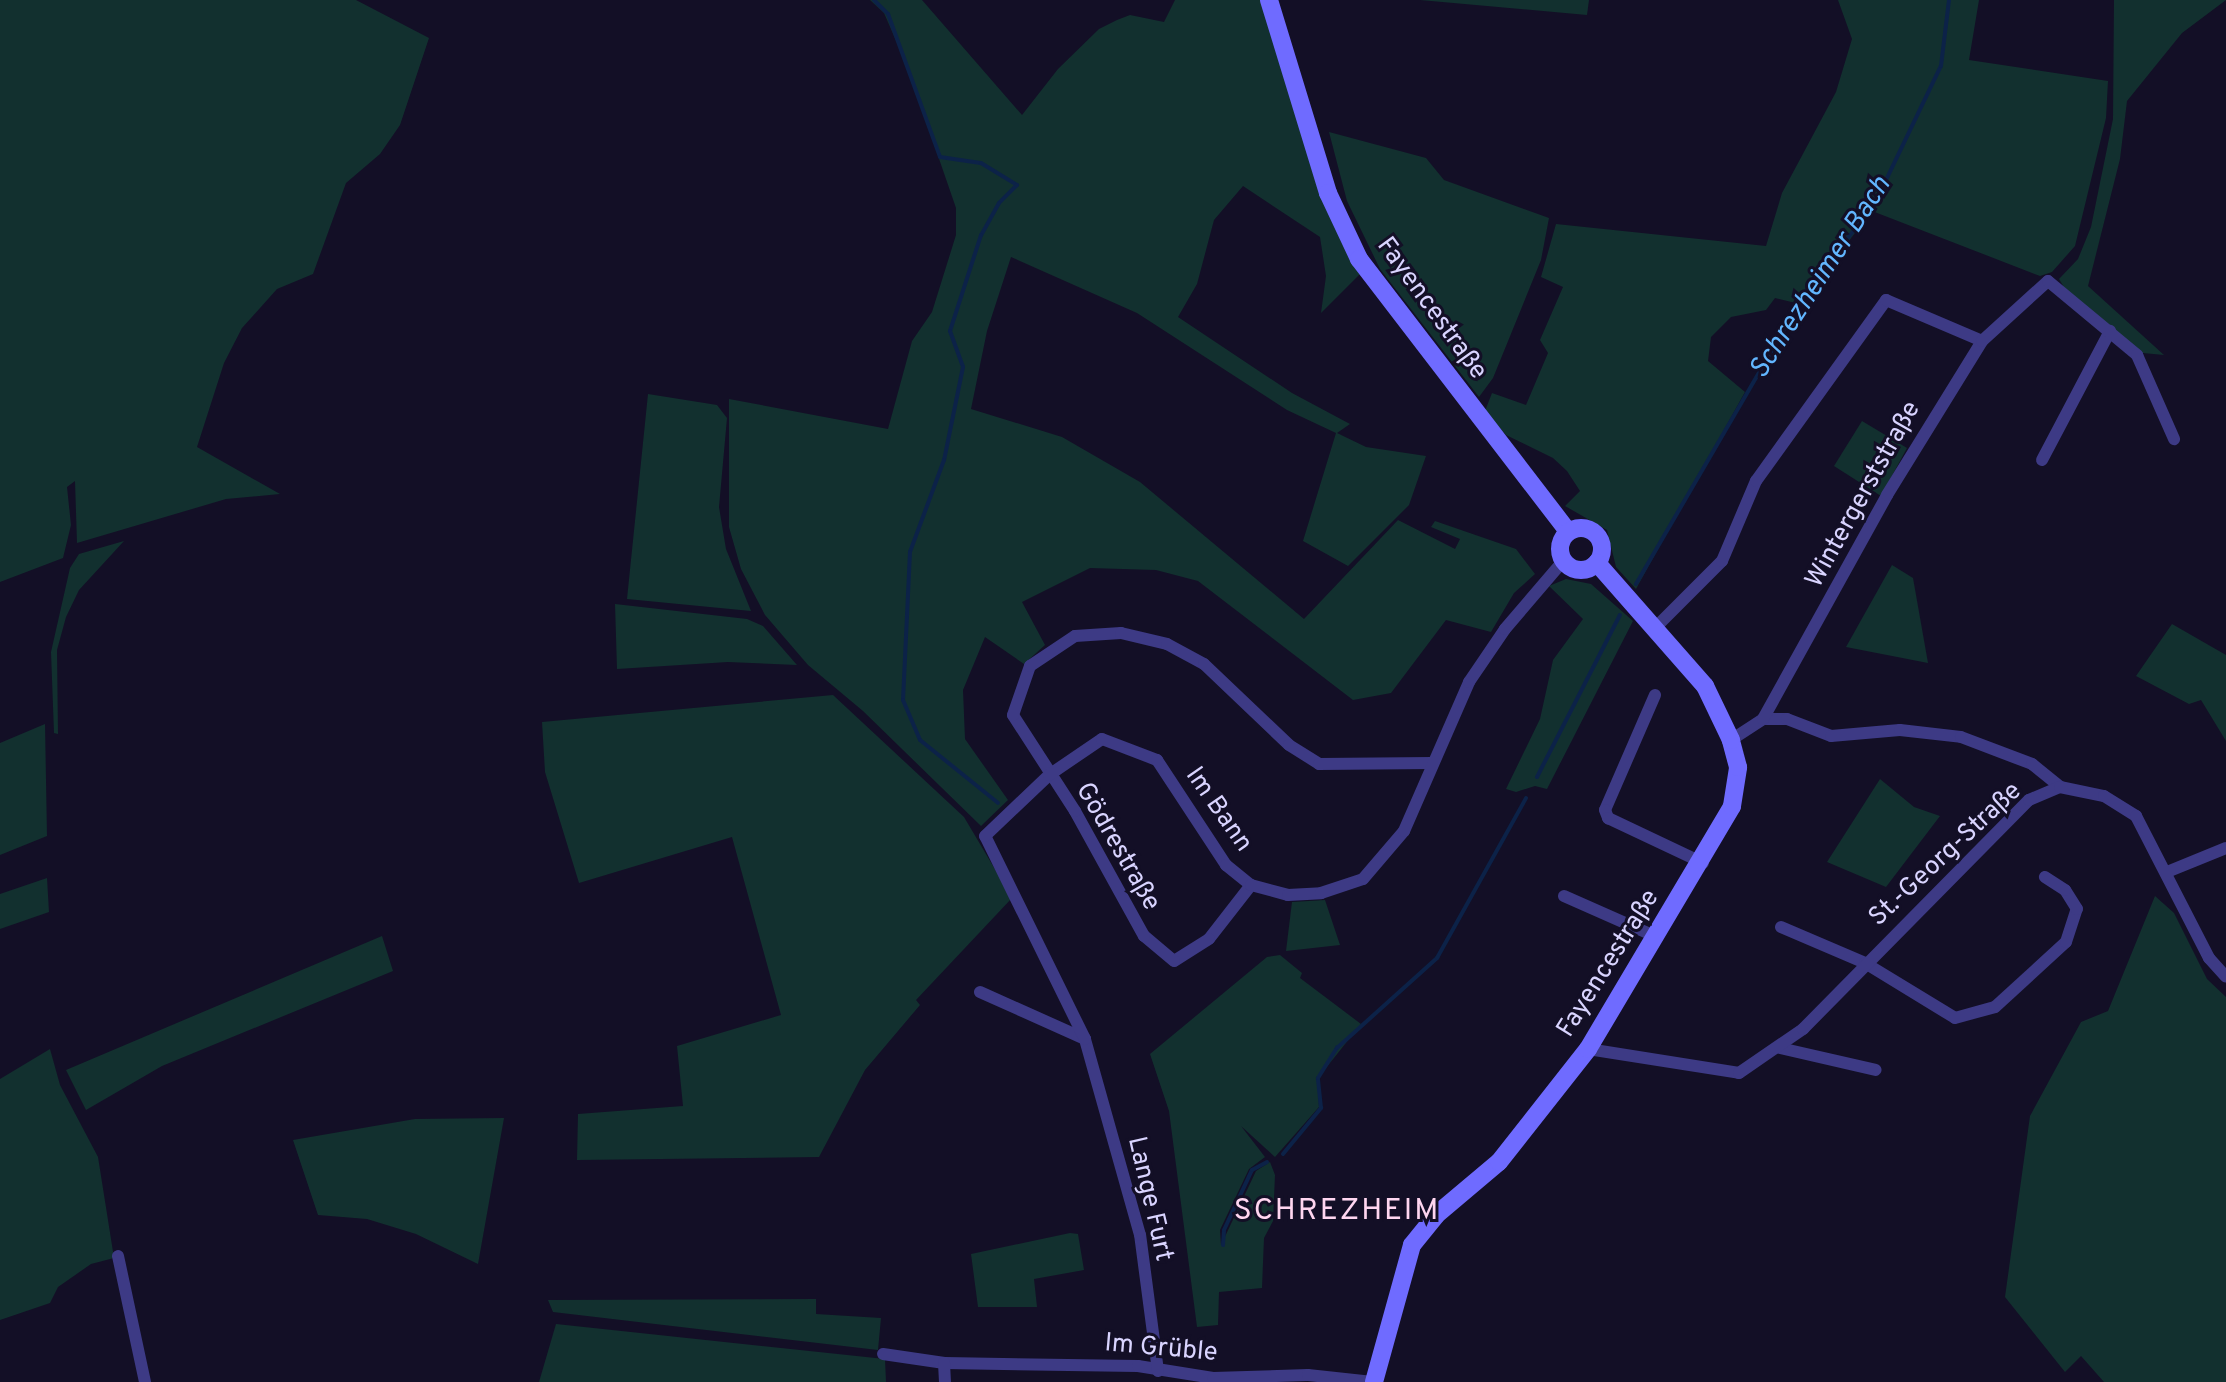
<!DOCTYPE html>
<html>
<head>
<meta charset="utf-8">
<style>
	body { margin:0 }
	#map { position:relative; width:2226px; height:1382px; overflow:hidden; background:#130f26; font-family:Overpass,sans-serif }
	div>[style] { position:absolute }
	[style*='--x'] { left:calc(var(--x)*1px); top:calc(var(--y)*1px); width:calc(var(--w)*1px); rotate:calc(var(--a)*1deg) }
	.green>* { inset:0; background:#12302f }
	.stream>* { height:4px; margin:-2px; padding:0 2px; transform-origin:2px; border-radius:2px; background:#0c2248 }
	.street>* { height:12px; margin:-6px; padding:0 6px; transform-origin:6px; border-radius:6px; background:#3d3a85 }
	.secondary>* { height:18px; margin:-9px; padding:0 9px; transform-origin:9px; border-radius:9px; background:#6f6bff }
	.secondary>.ring { margin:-9px; padding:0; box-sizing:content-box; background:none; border:18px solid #6f6bff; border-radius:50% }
	span { translate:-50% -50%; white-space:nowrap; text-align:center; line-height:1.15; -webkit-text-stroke:6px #130f26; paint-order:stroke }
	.street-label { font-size:26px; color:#d9d4ff }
	.water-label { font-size:28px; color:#62b6ff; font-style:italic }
	.quarter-label { font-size:30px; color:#ffd6f0; letter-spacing:2px }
</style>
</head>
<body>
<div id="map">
	<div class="green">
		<i style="clip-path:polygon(0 0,356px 0,429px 38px,400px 125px,380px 154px,346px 183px,313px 274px,277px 289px,242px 328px,224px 363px,197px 447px,280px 494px,226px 499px,77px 543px,75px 481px,67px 487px,71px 525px,63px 558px,0 582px)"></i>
		<i style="clip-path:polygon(870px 0,922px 0,1022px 115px,1058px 69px,1099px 29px,1117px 20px,1130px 15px,1164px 22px,1175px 0,1263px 0,1360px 274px,1321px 313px,1326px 276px,1320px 237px,1243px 186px,1214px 220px,1197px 284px,1178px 317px,1292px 393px,1350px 424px,1337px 433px,1366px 447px,1426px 456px,1409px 505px,1348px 566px,1303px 541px,1336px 433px,1287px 410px,1137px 313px,1011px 257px,987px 331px,971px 409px,1062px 437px,1140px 482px,1304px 619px,1398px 520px,1455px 549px,1460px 539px,1431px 527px,1435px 521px,1516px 549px,1535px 574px,1514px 593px,1491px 632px,1446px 620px,1391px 693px,1353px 700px,1198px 581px,1156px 570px,1090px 568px,1022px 602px,1045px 645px,1024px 664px,985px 637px,963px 690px,965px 739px,1008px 800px,981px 826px,863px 711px,808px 665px,765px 615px,741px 569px,729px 527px,729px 399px,888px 429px,912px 341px,932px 312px,956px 235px,956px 208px,907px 66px,884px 13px)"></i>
		<i style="clip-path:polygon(1420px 0,1589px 0,1587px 15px)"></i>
		<i style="clip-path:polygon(1838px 0,1979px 0,1969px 60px,2108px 81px,2106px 118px,2075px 246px,2052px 272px,2040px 276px,1872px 211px,1800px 304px,1775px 298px,1766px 310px,1731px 317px,1711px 337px,1708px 361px,1745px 392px,1636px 589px,1616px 567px,1607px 530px,1565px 506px,1580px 491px,1567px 471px,1553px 458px,1506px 435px,1485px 411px,1492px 393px,1526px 405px,1548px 353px,1540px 340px,1563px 287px,1541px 277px,1556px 224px,1766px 246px,1782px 193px,1836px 92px,1852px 39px)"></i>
		<i style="clip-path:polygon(2114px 0,2226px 0,2182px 33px,2127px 101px,2120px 159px,2088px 286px,2164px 355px,2143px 353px,2067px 292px,2059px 279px,2078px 259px,2091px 227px,2113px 119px)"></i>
		<i style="clip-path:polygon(1329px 132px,1426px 158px,1444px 180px,1549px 218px,1541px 260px,1493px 378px,1479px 397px,1380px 269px,1347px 201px)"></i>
		<i style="clip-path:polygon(648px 394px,717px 405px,727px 418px,719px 507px,726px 549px,751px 611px,627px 599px)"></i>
		<i style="clip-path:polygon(1862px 421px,1907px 448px,1881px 496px,1834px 466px)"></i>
		<i style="clip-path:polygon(124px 541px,79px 590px,66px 617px,57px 650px,58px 734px,54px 733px,51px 652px,70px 568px,79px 554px)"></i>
		<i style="clip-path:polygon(1892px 565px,1913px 578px,1928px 663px,1846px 647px)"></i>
		<i style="clip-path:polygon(1566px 579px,1591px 584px,1633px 621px,1547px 789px,1535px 786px,1516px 792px,1506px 789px,1540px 719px,1553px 660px,1583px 619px,1549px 586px)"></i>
		<i style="clip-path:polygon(615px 604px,747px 619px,763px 626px,797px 665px,728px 662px,617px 669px)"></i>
		<i style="clip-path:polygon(2172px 624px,2226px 655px,2226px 741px,2201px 700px,2189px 704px,2136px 676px)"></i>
		<i style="clip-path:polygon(833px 695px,964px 817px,1012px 898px,916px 1000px,920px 1005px,865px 1070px,819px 1157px,577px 1160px,578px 1114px,683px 1106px,677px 1046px,781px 1015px,732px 837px,579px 883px,545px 772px,542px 722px)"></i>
		<i style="clip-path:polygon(45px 724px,47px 836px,0 855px,0 743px)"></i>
		<i style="clip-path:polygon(1880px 779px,1914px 807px,1940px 816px,1886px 887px,1827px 862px)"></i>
		<i style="clip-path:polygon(47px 878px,49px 912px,0 929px,0 894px)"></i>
		<i style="clip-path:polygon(2155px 896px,2174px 913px,2207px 979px,2226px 997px,2226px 1382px,2104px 1382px,2081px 1356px,2065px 1372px,2005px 1297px,2030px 1116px,2081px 1022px,2108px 1011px)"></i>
		<i style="clip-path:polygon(1325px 900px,1340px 945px,1286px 951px,1292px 902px)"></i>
		<i style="clip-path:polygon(382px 936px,393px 971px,162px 1066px,86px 1110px,66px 1070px)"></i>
		<i style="clip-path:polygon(1280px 955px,1302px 973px,1300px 978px,1361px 1024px,1318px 1078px,1319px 1107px,1275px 1157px,1241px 1126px,1265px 1157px,1249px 1169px,1220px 1230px,1221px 1245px,1256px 1171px,1270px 1162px,1275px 1175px,1273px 1221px,1264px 1238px,1262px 1288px,1219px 1292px,1218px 1325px,1197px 1327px,1169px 1111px,1150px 1054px,1267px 957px)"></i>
		<i style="clip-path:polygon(50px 1049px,60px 1085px,98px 1157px,114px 1258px,91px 1264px,58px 1287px,50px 1303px,0 1320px,0 1079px)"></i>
		<i style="clip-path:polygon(504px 1118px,478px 1264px,416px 1234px,367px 1219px,318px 1215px,293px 1140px,415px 1119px)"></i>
		<i style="clip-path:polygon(1070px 1233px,1078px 1234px,1084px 1270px,1034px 1279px,1037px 1307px,978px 1307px,971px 1254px)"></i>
		<i style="clip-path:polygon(816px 1299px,816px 1314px,881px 1318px,878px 1350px,553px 1312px,548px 1300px)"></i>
		<i style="clip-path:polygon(556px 1324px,885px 1359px,886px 1382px,539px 1382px)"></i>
	</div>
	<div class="stream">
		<i style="--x:874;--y:0;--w:20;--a:45"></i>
		<i style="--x:888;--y:14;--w:152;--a:70"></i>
		<i style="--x:940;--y:157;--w:41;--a:8.3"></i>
		<i style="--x:981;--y:163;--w:42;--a:31.4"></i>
		<i style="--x:1017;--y:185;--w:25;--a:135"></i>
		<i style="--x:999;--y:203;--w:37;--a:119"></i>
		<i style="--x:981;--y:235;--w:101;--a:107.9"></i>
		<i style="--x:950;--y:331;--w:38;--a:70"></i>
		<i style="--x:963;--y:367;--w:95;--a:101.5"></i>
		<i style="--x:944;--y:460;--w:98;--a:110.3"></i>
		<i style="--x:910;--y:552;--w:148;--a:92.7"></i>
		<i style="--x:903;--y:700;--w:43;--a:67"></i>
		<i style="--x:920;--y:740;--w:100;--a:38.9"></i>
		<i style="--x:1636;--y:584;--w:342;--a:-59.8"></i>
		<i style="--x:1808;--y:288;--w:106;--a:-51.5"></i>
		<i style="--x:1874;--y:205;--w:154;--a:-64.3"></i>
		<i style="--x:1941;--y:66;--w:66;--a:-83.1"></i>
		<i style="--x:1537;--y:777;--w:182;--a:-62.9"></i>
		<i style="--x:1283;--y:1154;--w:60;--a:-50.4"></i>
		<i style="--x:1321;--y:1108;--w:30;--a:-96"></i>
		<i style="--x:1318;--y:1078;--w:36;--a:-58"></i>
		<i style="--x:1337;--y:1048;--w:135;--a:-42"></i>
		<i style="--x:1437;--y:958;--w:183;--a:-60.9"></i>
		<i style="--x:1223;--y:1245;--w:15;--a:-86"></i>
		<i style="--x:1224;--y:1230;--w:66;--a:-65"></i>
		<i style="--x:1252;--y:1170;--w:17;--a:-28"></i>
	</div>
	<div class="street">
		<i style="--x:2042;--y:460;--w:146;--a:-62.2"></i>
		<i style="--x:1655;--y:628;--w:95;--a:-45"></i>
		<i style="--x:1722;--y:561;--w:87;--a:-67"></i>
		<i style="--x:1756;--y:481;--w:223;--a:-54.3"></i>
		<i style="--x:1886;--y:300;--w:104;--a:23.1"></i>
		<i style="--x:1655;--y:695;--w:125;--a:113.5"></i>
		<i style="--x:1605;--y:810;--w:9;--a:69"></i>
		<i style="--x:1608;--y:818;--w:105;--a:25.3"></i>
		<i style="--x:1763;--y:719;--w:24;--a:0"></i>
		<i style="--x:1787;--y:719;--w:47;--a:21.1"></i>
		<i style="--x:1831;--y:736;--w:69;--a:-5"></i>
		<i style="--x:1900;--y:730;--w:61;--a:6.5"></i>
		<i style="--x:1961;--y:737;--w:76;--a:20.8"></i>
		<i style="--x:2032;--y:764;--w:36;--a:39"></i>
		<i style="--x:1731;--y:740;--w:38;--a:-33"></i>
		<i style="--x:1763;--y:719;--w:256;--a:-61"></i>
		<i style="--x:1887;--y:495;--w:181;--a:-58.3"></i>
		<i style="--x:1982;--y:341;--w:89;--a:-42.3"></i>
		<i style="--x:2048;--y:281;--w:116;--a:39.7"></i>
		<i style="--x:2137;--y:355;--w:92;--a:66.2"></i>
		<i style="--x:2167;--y:872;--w:64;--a:-22.1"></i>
		<i style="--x:1251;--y:885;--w:68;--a:127.9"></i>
		<i style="--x:1209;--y:939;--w:41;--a:147.8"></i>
		<i style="--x:1174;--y:961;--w:39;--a:-140"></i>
		<i style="--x:1144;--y:936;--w:143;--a:-118.9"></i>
		<i style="--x:1075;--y:811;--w:114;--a:-122.9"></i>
		<i style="--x:1013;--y:715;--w:52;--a:-70.9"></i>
		<i style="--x:1030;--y:666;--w:54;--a:-33.7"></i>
		<i style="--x:1075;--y:636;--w:46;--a:-3.7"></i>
		<i style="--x:1121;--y:633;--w:47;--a:13.4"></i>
		<i style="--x:1167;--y:644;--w:42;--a:28.4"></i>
		<i style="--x:1204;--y:664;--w:117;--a:43.6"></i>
		<i style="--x:1289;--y:745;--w:36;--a:32"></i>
		<i style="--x:1319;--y:764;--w:113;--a:-0.5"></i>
		<i style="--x:1564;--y:896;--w:102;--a:23.8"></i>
		<i style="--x:1781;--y:927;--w:91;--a:23.2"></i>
		<i style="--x:1865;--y:963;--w:105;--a:31.4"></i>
		<i style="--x:1955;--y:1018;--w:41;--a:-15.4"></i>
		<i style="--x:1995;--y:1007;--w:96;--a:-42.5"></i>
		<i style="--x:2066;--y:942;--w:35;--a:-72"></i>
		<i style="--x:2077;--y:909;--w:22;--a:-122"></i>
		<i style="--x:2065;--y:890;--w:24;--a:-147"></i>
		<i style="--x:980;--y:992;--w:115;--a:24.1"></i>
		<i style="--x:1780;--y:1048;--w:98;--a:12.9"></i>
		<i style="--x:1588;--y:1049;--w:153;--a:9"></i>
		<i style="--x:1739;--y:1073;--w:78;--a:-34.5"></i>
		<i style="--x:1803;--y:1029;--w:322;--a:-45.4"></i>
		<i style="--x:2029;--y:800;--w:34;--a:-23"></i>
		<i style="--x:2060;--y:787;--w:45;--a:11.6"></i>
		<i style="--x:2104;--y:796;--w:38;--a:32"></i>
		<i style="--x:2136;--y:816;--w:160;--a:62.8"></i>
		<i style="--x:2209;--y:958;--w:25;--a:48"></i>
		<i style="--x:118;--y:1256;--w:129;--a:77.9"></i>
		<i style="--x:883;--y:1354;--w:62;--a:8.4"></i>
		<i style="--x:944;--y:1363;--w:194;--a:0.9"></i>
		<i style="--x:1138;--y:1366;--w:76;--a:9.1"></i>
		<i style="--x:1213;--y:1378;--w:95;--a:-1.8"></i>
		<i style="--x:1308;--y:1375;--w:65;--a:6.1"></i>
		<i style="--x:944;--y:1363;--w:19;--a:87"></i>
		<i style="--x:1158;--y:1371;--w:137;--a:-97.5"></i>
		<i style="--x:1140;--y:1235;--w:204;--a:-105.7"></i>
		<i style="--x:1085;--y:1039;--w:226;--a:-116.2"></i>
		<i style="--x:985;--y:836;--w:88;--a:-43.6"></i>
		<i style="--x:1049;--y:775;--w:64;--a:-34.2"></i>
		<i style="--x:1102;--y:739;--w:59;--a:20.9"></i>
		<i style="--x:1157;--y:760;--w:126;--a:56.7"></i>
		<i style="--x:1226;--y:865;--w:32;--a:39"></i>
		<i style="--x:1251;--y:885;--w:38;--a:15"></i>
		<i style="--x:1288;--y:895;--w:33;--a:-3"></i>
		<i style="--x:1321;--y:893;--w:44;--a:-18.4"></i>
		<i style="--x:1363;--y:879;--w:63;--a:-49.5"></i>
		<i style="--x:1404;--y:831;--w:163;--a:-66.4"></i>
		<i style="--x:1469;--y:682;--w:64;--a:-55.8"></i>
		<i style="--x:1505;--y:629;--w:89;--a:-49.5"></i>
	</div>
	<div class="secondary">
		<i style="--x:1269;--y:0;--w:202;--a:73"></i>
		<i style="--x:1328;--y:193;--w:73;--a:64.8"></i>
		<i style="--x:1359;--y:259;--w:343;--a:52.5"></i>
		<i class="ring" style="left:1560px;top:528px;width:24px;height:24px"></i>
		<i style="--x:1374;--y:1382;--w:142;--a:-74.5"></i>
		<i style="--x:1412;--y:1245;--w:38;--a:-51"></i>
		<i style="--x:1436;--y:1215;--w:82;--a:-40.1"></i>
		<i style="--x:1499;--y:1162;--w:144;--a:-51.8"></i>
		<i style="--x:1588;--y:1049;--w:282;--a:-59.3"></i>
		<i style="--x:1732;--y:806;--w:39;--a:-81"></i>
		<i style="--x:1738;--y:767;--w:28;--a:-105"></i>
		<i style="--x:1731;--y:740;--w:60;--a:-115.7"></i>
		<i style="--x:1705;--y:686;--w:164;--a:-131.3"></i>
	</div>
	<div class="street-label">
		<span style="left:1431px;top:309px;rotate:54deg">Fayencestraße</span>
		<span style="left:1864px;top:495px;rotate:-61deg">Wintergerststraße</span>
		<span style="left:1218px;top:810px;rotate:55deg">Im Bann</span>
		<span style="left:1117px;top:847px;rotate:60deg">Gödrestraße</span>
		<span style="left:1946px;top:855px;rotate:-43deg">St.-Georg-Straße</span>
		<span style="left:1609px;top:964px;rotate:-58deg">Fayencestraße</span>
		<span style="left:1149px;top:1199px;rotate:77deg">Lange Furt</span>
		<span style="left:1161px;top:1349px;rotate:5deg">Im Grüble</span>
	</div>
	<div class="water-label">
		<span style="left:1821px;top:278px;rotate:-57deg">Schrezheimer Bach</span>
	</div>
	<div class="quarter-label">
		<span style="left:1337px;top:1212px">SCHREZHEIM</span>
	</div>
</div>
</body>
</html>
